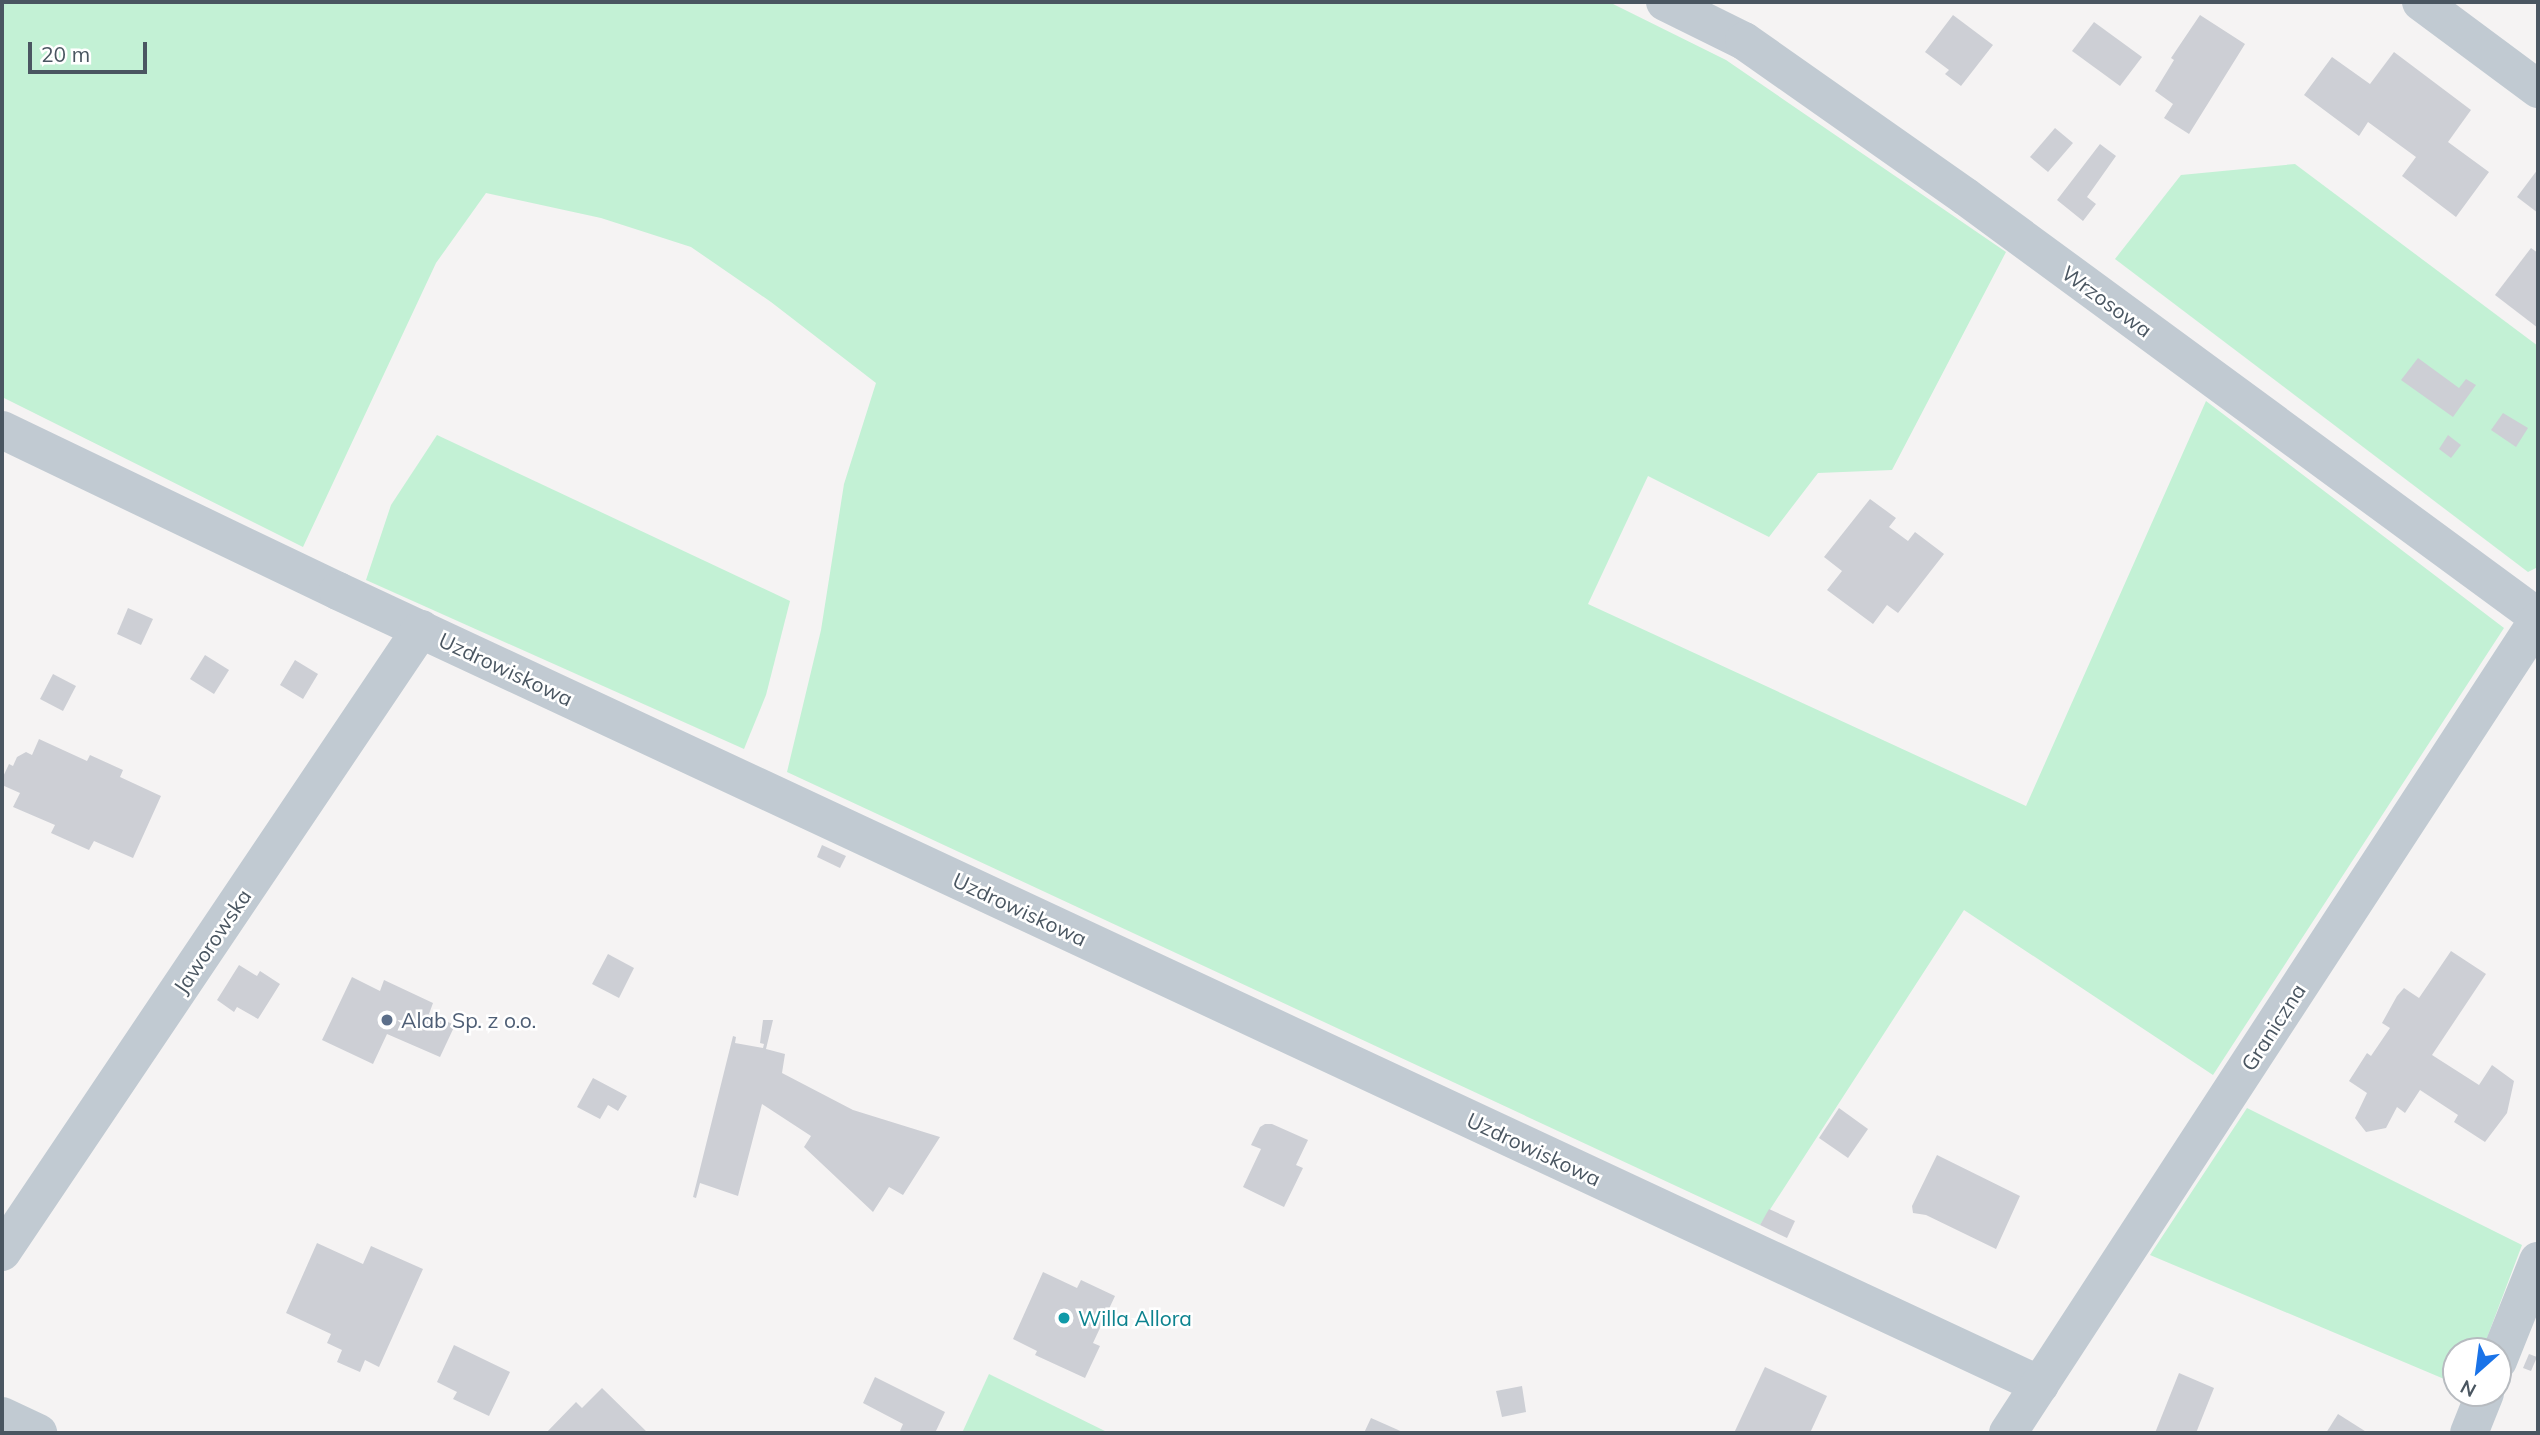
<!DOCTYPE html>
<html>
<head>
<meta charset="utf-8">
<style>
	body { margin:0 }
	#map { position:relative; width:2540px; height:1435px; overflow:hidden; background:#f5f3f3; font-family:Mulish,sans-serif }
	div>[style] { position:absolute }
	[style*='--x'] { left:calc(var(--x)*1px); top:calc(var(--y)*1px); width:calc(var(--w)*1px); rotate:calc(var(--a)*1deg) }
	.green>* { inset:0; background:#c3f1d5 }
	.building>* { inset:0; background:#cdcfd5 }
	.minor>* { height:38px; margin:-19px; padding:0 19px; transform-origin:19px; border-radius:19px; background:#c1cad2 }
	.dots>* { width:19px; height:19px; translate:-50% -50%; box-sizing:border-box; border:4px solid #fff; border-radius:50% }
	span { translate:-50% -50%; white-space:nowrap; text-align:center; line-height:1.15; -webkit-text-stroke:5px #fff; paint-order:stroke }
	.street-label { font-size:21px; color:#4a5661 }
	.service-label { font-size:21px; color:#4e5e75 }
	.left { translate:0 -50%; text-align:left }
	.culture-label { font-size:21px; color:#0d838f }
	.frame { position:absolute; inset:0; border:4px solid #4a5661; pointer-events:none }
	.north { position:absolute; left:2442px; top:1337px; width:70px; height:70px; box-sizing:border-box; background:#fff; border:2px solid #b7bbc0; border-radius:50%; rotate:208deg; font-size:19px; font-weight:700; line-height:28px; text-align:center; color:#4a5661 }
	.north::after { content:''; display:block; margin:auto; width:24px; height:32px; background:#1a73e8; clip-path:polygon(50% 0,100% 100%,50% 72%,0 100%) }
	.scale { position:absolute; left:28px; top:42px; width:119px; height:32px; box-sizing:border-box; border:4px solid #4a5661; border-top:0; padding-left:9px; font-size:21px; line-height:24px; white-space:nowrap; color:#4a5661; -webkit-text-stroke:5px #fff; paint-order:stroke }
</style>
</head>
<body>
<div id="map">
	<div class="green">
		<i style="clip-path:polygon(2px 2px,1609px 2px,1726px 60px,2006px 252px,1892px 470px,1818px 473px,1769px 537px,1648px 476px,1588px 604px,2026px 806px,2206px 401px,2504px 628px,2213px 1075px,1964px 910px,1760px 1225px,787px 772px,821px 630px,844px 484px,876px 383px,771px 302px,691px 247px,601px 218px,486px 193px,436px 263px,303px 547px,2px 397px)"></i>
		<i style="clip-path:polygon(2295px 164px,2538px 346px,2538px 567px,2528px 572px,2115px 259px,2181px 175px)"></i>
		<i style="clip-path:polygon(437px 435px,790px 601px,766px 695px,744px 749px,366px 580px,391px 505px)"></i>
		<i style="clip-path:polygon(2247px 1108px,2522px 1245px,2482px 1351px,2456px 1351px,2456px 1384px,2150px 1255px)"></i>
		<i style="clip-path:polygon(989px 1374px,1109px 1433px,962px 1433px)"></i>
	</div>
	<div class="building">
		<i style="clip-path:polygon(1953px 15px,1993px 45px,1961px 86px,1945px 74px,1949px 70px,1925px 52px)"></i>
		<i style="clip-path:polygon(2200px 15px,2245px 44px,2189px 134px,2164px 118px,2173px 104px,2155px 91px,2174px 60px,2171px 58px)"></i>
		<i style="clip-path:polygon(2094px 22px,2142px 57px,2120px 86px,2072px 51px)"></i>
		<i style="clip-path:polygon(2394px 52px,2471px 110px,2448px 142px,2489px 172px,2456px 217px,2402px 176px,2416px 157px,2368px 122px,2359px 136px,2304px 95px,2332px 57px,2370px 84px)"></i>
		<i style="clip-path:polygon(2055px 128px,2073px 143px,2048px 172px,2030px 157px)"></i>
		<i style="clip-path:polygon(2100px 144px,2116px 156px,2087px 197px,2096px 204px,2083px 221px,2057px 200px)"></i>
		<i style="clip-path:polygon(2538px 169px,2538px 213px,2517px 197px)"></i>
		<i style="clip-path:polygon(2531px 248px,2538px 253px,2538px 328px,2495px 295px)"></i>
		<i style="clip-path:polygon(2418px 358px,2459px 388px,2466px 379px,2476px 385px,2453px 417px,2401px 380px)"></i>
		<i style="clip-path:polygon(2503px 413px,2528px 428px,2516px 447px,2491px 430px)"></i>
		<i style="clip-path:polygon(2448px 435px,2461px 445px,2451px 458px,2439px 449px)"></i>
		<i style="clip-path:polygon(1870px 499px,1896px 518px,1889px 527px,1908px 541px,1915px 532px,1944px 554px,1898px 613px,1887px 605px,1873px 624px,1827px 590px,1842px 571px,1824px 557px)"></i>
		<i style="clip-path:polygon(128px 608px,153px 619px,141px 645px,117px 634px)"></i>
		<i style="clip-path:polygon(205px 655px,229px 670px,214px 694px,190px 679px)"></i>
		<i style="clip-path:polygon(295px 660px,318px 674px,303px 699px,280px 685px)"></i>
		<i style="clip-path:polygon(53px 674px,76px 686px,63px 711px,40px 699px)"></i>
		<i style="clip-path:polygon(39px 739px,87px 761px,90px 755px,123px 770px,120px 777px,161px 796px,133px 858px,94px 841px,89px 850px,51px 833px,55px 825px,13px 807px,20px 793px,2px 785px,2px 779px,9px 764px,13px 766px,17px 757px,26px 752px,32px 755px)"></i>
		<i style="clip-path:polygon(822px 845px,846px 856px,840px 868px,817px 857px)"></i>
		<i style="clip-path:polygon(2451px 951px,2486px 974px,2432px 1055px,2479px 1085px,2492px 1065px,2514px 1081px,2507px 1113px,2485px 1142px,2454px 1122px,2458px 1115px,2420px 1090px,2405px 1113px,2397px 1107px,2386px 1128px,2366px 1132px,2355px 1118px,2367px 1093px,2349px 1081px,2367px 1053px,2371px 1056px,2390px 1028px,2382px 1023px,2397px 996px,2404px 988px,2419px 998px)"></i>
		<i style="clip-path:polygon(608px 954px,634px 968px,619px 998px,592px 984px)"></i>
		<i style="clip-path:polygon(239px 965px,257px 976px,260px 971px,280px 984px,258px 1019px,237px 1007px,234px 1012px,217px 1000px)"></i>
		<i style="clip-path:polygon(352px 977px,380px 991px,384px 980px,433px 1003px,429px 1014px,455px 1025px,440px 1057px,387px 1034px,373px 1064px,322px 1040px)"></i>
		<i style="clip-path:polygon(763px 1020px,773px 1020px,766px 1049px,785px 1054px,782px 1073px,853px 1110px,940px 1137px,903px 1195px,889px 1187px,873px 1212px,804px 1147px,811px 1136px,762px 1104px,738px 1196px,700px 1183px,696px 1198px,693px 1197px,733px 1036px,736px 1037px,735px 1043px,763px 1048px,764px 1044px,760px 1043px)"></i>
		<i style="clip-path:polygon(593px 1078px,627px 1096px,618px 1111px,608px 1105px,600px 1119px,577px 1107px)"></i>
		<i style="clip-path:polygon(1839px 1108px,1868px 1129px,1848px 1158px,1819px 1138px)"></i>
		<i style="clip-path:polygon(1265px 1124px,1272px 1124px,1308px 1140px,1296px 1165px,1303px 1168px,1284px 1207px,1243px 1187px,1261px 1149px,1251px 1145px,1260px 1127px)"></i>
		<i style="clip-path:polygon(1937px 1155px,2020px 1196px,1996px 1249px,1926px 1215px,1913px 1213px,1912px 1206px)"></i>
		<i style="clip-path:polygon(1769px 1209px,1795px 1221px,1787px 1238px,1760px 1225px)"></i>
		<i style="clip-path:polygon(317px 1243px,363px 1264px,371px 1246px,423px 1269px,379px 1367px,365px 1360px,360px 1372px,337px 1362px,342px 1350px,327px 1343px,331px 1334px,286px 1313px)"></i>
		<i style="clip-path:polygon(1043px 1272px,1077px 1288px,1081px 1280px,1115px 1296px,1093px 1343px,1100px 1346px,1085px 1378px,1035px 1355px,1037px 1351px,1013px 1339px)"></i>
		<i style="clip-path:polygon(454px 1345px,510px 1372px,489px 1416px,453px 1399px,457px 1392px,437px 1382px)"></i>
		<i style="clip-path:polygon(2529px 1354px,2537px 1357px,2531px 1371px,2523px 1368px)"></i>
		<i style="clip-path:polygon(1765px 1367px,1827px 1396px,1810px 1433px,1734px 1433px)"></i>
		<i style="clip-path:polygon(2179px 1373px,2214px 1388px,2196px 1433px,2155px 1433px)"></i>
		<i style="clip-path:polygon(875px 1377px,945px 1412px,935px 1433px,903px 1433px,900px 1431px,903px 1424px,863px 1403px)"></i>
		<i style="clip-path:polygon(1522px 1386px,1526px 1412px,1502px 1417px,1496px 1391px)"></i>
		<i style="clip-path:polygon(602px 1388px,648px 1433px,546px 1433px,576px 1402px,582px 1408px)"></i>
		<i style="clip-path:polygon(2338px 1414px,2368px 1433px,2326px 1433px)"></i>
		<i style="clip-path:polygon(1371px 1418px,1405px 1433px,1364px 1433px)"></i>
	</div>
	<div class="minor">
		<i style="--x:1665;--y:2;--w:88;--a:26.3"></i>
		<i style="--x:1744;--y:41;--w:271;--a:35.1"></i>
		<i style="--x:1966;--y:197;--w:710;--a:36.29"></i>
		<i style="--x:2421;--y:2;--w:146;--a:36.6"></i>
		<i style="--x:2;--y:430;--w:373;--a:25.6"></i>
		<i style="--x:338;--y:591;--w:1878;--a:25.01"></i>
		<i style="--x:2;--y:1252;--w:751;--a:-56.08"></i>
		<i style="--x:2498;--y:1361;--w:108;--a:-68.2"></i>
		<i style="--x:2;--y:1416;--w:40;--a:25"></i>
		<i style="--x:2008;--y:1433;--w:970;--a:-56.9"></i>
		<i style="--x:2469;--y:1433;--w:43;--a:-68.2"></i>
	</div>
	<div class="dots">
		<i style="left:387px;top:1020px;background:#5c6f8a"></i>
		<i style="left:1064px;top:1318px;background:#0f9aa8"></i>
	</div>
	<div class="street-label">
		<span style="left:2107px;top:301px;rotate:36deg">Wrzosowa</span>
		<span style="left:506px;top:669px;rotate:25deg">Uzdrowiskowa</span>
		<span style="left:1020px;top:909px;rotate:25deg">Uzdrowiskowa</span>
		<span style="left:212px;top:941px;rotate:-56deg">Jaworowska</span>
		<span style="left:2273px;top:1027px;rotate:-57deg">Graniczna</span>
		<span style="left:1534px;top:1149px;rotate:25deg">Uzdrowiskowa</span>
	</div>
	<div class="service-label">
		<span class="left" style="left:401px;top:1020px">Alab Sp. z o.o.</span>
	</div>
	<div class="culture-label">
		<span class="left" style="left:1078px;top:1318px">Willa Allora</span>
	</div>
	<div class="frame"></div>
	<div class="north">N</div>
	<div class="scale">20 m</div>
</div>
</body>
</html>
